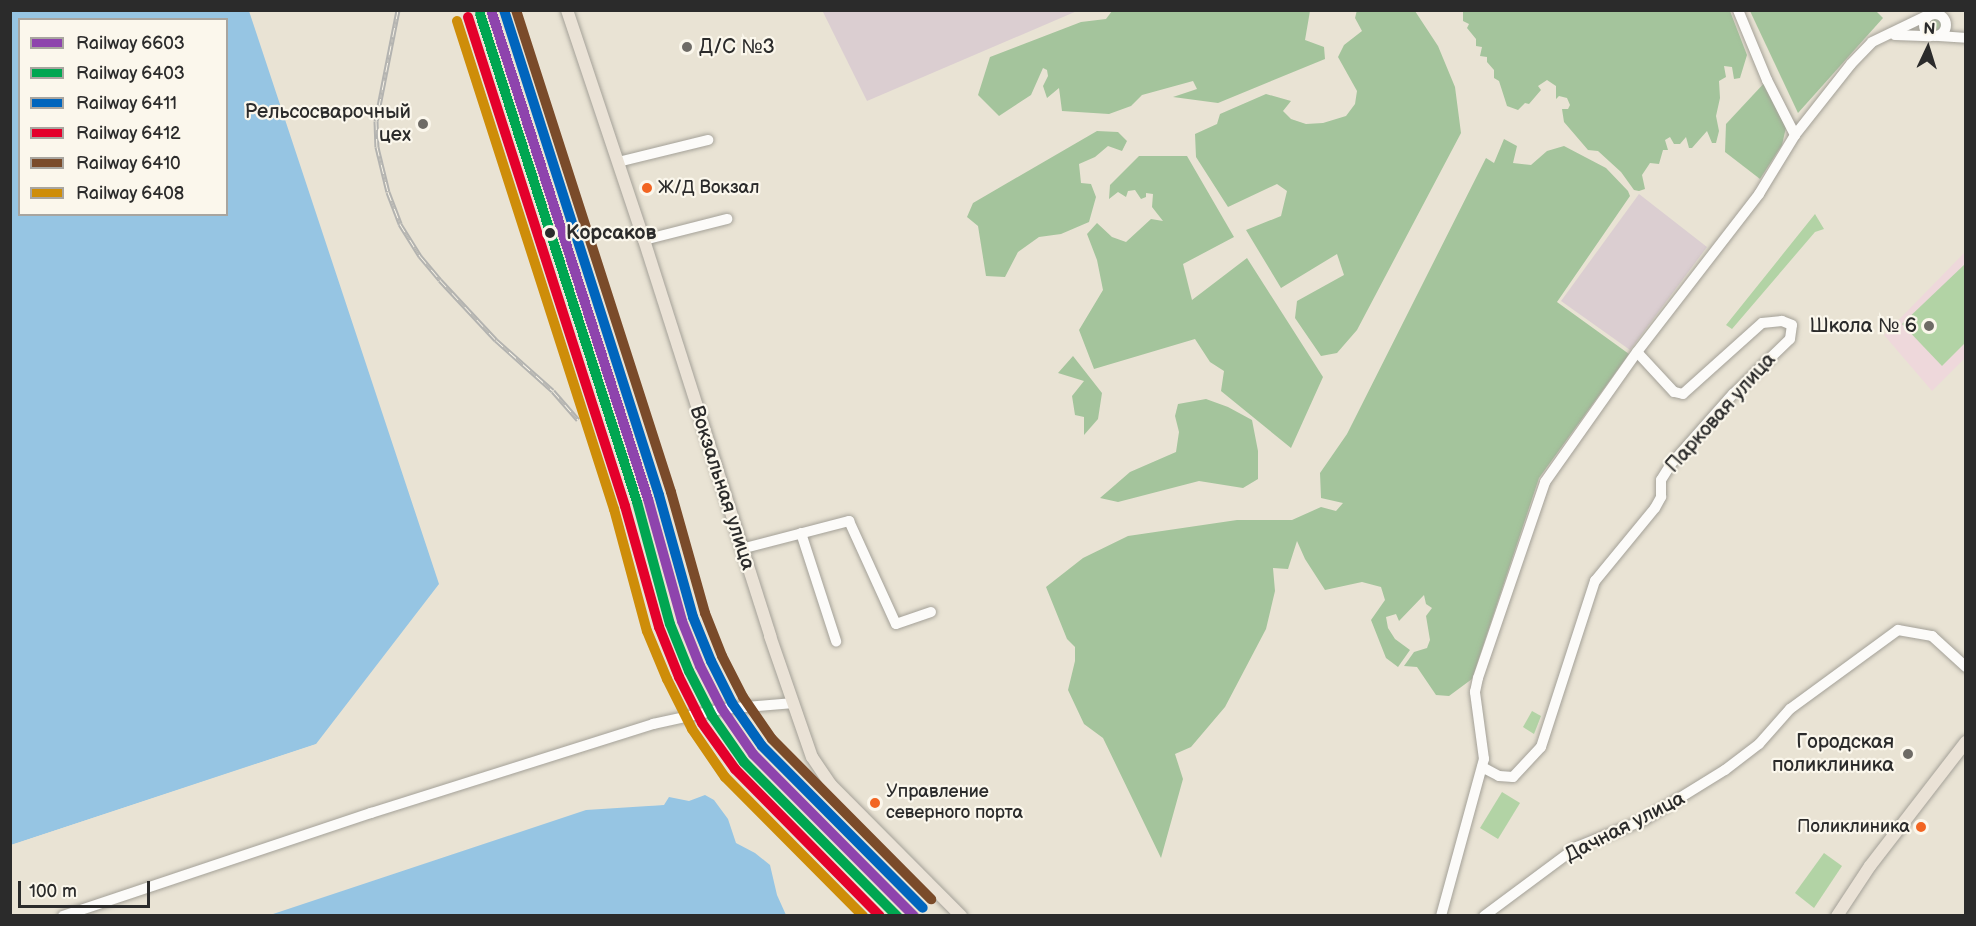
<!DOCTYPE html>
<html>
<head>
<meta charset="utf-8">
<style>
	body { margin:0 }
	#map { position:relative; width:1976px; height:926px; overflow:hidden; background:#e9e3d4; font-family:"Balsamiq Sans",sans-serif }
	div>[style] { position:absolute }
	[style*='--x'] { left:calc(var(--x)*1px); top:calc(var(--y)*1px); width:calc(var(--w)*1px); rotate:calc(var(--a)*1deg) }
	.built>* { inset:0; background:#eed8db }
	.industrial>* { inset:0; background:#dbced1 }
	.green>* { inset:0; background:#b2d3a5 }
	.round { border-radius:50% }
	.forest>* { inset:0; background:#a4c49c }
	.water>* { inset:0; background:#96c5e3 }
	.pier>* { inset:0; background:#e9e3d4 }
	.roads { filter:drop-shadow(0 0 2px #a4a198) drop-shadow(0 0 2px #a4a198) }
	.minor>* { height:10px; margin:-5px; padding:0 5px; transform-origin:5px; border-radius:5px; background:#fcfbf9 }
	.minor>.ring { margin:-5px; padding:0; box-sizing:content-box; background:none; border:10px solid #fcfbf9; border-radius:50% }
	.major>* { height:12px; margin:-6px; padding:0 6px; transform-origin:6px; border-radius:6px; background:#eae2d6 }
	.rail>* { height:5px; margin-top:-2.5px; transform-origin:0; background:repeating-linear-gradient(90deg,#fbf7ec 0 9px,#b3b3b0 0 18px); box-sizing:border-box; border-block:2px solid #b3b3b0 }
	.rail-1>* { height:10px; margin:-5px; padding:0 5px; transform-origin:5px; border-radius:5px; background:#8e44ad }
	.rail-2>* { height:10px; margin:-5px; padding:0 5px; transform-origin:5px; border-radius:5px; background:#00a651 }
	.rail-3>* { height:10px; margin:-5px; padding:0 5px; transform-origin:5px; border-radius:5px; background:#0065bd }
	.rail-4>* { height:10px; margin:-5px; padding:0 5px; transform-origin:5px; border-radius:5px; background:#e4002b }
	.rail-5>* { height:10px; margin:-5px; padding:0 5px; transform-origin:5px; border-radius:5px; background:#7a4b2a }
	.rail-6>* { height:10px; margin:-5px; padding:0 5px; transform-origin:5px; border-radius:5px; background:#ce8d09 }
	.dots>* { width:16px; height:16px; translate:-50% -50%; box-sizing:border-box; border:3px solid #fbf7ec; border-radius:50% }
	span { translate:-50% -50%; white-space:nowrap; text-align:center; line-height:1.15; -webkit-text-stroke:4.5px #fbf7ec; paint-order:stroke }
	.bus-label { font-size:18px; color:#2b2b2b }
	.left { translate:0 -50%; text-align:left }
	.right { translate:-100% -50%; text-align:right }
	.poi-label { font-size:20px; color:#2b2b2b }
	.stop-label { font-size:20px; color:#2b2b2b; font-weight:700 }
	.street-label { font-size:20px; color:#2b2b2b }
	.frame { position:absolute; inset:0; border:12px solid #2b2b2b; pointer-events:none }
	.legend { position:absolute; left:18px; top:18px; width:210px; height:198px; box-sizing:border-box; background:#fbf7ec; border:2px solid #a8a59f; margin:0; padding:8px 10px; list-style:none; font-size:18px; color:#2b2b2b }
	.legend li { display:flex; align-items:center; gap:12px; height:30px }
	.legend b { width:30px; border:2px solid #a8a59f }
	.north { position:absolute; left:1898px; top:18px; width:60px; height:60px; -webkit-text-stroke:4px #fbf7ec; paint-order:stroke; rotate:4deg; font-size:16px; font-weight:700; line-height:24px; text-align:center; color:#2b2b2b }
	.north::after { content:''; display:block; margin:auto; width:21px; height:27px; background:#2b2b2b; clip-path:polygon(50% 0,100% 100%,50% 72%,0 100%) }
	.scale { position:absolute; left:18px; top:881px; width:132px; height:27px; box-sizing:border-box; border:3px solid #2b2b2b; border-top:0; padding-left:8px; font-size:18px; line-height:21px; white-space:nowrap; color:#2b2b2b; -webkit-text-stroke:4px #fbf7ec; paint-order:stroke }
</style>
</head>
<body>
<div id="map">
	<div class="built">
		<i style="clip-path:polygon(1965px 252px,1965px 358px,1932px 391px,1884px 335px)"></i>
	</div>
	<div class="industrial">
		<i style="clip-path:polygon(822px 10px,1077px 11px,867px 101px)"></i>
		<i style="clip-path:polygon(1639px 194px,1707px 247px,1630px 350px,1561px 301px)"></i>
	</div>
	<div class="green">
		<i class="round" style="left:1928px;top:18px;width:14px;height:14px"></i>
		<i style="clip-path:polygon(1815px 214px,1824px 229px,1815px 232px,1732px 329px,1726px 325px)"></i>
		<i style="clip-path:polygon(1965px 264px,1965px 343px,1942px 366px,1902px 324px)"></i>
		<i style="clip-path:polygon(1532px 711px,1541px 716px,1534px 734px,1523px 727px)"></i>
		<i style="clip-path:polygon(1502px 792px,1520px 803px,1498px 839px,1480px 828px)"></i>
		<i style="clip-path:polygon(1824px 853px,1842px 866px,1814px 908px,1795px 893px)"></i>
	</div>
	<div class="forest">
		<i style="clip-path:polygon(1357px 10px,1415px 11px,1438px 46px,1455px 87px,1461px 133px,1357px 330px,1337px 353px,1321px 356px,1295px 318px,1297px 301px,1344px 275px,1337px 254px,1281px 288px,1246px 230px,1281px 216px,1287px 191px,1277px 184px,1228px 207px,1196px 157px,1195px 134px,1217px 124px,1220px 114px,1266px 94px,1291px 101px,1283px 111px,1291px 119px,1306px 124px,1323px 123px,1346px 116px,1355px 104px,1357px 91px,1338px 57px,1344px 45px,1362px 31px,1355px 18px)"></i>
		<i style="clip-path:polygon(1112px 11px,1310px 11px,1305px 40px,1324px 47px,1325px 59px,1218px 103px,1173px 97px,1197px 89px,1193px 81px,1142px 95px,1131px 106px,1109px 114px,1062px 111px,1059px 88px,1047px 98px,1043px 86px,1048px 76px,1047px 70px,1043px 68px,1031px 95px,999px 116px,978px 95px,990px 57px,1081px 22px,1106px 19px)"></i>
		<i style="clip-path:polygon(1463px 11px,1730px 11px,1747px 55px,1740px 78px,1734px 79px,1732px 67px,1724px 66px,1726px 77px,1719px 81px,1720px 98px,1716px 116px,1719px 131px,1716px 143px,1712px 143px,1707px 131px,1692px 148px,1689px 148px,1686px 137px,1680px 144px,1674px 144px,1670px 137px,1665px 140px,1668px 150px,1663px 150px,1659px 164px,1650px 163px,1642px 175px,1645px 189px,1639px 191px,1634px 190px,1621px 172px,1598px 151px,1588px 150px,1564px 122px,1562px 109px,1568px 109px,1570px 105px,1567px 98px,1559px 96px,1556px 99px,1556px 86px,1547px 80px,1538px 86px,1541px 90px,1529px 104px,1525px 103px,1518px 110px,1507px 106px,1499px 81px,1494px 78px,1494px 70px,1487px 62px,1487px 57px,1480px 56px,1482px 47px,1476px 46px,1476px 39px,1467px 28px,1469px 24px,1463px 21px)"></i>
		<i style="clip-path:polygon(1750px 11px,1876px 11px,1883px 18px,1798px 113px)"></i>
		<i style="clip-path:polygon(1767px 80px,1787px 123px,1782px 145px,1760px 179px,1725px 152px,1726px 124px)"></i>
		<i style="clip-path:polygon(1097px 131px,1118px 132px,1127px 141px,1122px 151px,1108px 146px,1095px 157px,1079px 164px,1081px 183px,1091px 184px,1096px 197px,1089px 222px,1061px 234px,1039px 237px,1018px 252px,1005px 277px,986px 276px,978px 226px,967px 217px,973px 203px)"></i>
		<i style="clip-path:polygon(1504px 139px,1517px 146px,1513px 163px,1531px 165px,1547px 151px,1564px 146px,1606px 168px,1628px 191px,1630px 196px,1557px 302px,1629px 354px,1539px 478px,1472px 679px,1449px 696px,1436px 695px,1417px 667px,1404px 666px,1414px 652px,1427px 648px,1430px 640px,1426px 616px,1432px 608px,1426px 604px,1424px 595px,1399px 621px,1396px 614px,1386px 617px,1388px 628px,1395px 639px,1410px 650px,1398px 667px,1386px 658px,1371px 620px,1385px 600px,1381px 587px,1362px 582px,1325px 590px,1305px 559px,1297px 541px,1288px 569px,1273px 568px,1275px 591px,1266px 629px,1225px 707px,1191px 747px,1175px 754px,1183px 779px,1161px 858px,1103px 738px,1084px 724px,1068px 690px,1075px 661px,1075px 647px,1067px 639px,1046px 587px,1083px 558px,1128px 536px,1237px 520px,1292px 520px,1321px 507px,1336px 511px,1343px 503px,1321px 498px,1320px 473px,1347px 434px,1486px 158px,1494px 163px)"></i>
		<i style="clip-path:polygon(1139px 156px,1187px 156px,1234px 237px,1183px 264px,1192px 300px,1247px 258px,1323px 377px,1291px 448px,1221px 391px,1224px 371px,1210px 362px,1195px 339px,1094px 369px,1079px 330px,1103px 290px,1097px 260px,1087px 234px,1097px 223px,1112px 237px,1126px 242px,1151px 219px,1163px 221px,1152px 207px,1153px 194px,1146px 193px,1146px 197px,1141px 199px,1135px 190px,1128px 191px,1126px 197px,1118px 192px,1109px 199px,1110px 185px)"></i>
		<i style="clip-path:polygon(1073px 356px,1102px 393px,1098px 419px,1084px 435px,1084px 417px,1075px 415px,1072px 396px,1084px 381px,1058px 373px)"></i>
		<i style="clip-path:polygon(1206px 399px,1228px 407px,1252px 420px,1258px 451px,1258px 479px,1243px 488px,1199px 481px,1118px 502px,1100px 498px,1130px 472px,1176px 452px,1179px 432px,1175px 416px,1178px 404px)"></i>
	</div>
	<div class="water">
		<i style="clip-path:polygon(evenodd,10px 11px,249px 11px,439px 584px,316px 744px,11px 845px,10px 11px,20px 20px,226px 20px,226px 214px,20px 214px,20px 20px)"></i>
		<i style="clip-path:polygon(705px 795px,714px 800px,728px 819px,736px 843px,755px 853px,770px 865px,777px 895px,786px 915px,267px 916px,586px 810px,664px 805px,669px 797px,689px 801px)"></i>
	</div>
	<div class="pier">
		<i style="clip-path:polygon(320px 743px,317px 747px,10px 848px,11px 845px)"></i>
		<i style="clip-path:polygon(661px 803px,662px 805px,586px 807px,264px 916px,585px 807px)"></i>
	</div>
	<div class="roads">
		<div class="minor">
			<i style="--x:1738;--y:10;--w:76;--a:67.5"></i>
			<i style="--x:1767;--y:80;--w:62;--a:63"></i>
			<i class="ring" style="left:1924px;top:14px;width:12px;height:12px"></i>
			<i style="--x:1895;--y:35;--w:35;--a:2"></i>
			<i style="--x:1939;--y:36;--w:27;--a:4"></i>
			<i style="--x:618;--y:162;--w:93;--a:-13.7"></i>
			<i style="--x:644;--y:240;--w:86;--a:-14.2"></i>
			<i style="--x:801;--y:533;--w:114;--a:72"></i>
			<i style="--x:741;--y:549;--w:112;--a:-14.5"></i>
			<i style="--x:849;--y:521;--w:113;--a:65.5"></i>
			<i style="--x:896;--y:624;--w:37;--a:-19"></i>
			<i style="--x:1482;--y:767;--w:19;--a:28"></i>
			<i style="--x:1499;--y:776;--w:14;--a:4"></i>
			<i style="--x:1513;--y:777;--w:41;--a:-47"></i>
			<i style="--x:1541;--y:747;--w:175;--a:-72"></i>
			<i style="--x:1595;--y:581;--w:94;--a:-50.6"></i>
			<i style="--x:1655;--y:508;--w:13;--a:-61"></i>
			<i style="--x:1661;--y:497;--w:17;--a:-90"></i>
			<i style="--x:1661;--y:480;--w:19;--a:-58"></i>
			<i style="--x:1671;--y:464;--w:94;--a:-48.5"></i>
			<i style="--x:1733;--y:394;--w:79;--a:-44"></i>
			<i style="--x:1790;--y:339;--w:14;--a:-82"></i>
			<i style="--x:1792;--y:325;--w:11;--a:-158"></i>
			<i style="--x:1782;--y:321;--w:20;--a:174"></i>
			<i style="--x:1762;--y:323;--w:106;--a:138.1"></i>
			<i style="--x:1683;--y:394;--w:9;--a:-167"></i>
			<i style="--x:1674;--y:392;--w:54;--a:-132.8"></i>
			<i style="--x:63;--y:916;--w:325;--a:-18.5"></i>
			<i style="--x:371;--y:813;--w:296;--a:-17.5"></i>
			<i style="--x:653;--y:724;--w:71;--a:-12.3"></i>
			<i style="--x:722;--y:709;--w:72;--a:-4.8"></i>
			<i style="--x:1441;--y:916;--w:163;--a:-74.7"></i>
			<i style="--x:1484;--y:759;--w:68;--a:-97.7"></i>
			<i style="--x:1475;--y:692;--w:14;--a:-78"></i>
			<i style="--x:1478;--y:678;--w:207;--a:-71.1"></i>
			<i style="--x:1545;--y:482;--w:159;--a:-54.7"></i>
			<i style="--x:1637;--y:352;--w:200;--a:-52.3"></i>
			<i style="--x:1759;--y:194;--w:69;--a:-58.6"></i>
			<i style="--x:1795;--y:135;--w:90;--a:-51.7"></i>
			<i style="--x:1851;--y:64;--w:30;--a:-46"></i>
			<i style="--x:1872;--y:42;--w:62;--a:-25.7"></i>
			<i style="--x:1484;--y:916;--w:116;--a:-36.6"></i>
			<i style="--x:1577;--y:847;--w:72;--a:-21.9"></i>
			<i style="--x:1644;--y:820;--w:95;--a:-31.7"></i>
			<i style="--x:1725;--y:770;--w:43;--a:-37.4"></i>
			<i style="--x:1759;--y:744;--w:47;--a:-48.5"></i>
			<i style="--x:1790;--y:709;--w:134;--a:-36.2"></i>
			<i style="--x:1898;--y:630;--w:35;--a:10"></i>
			<i style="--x:1932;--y:636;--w:46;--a:42.4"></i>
		</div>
		<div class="major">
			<i style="--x:567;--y:10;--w:243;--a:71.5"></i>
			<i style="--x:644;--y:240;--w:416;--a:72.3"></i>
			<i style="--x:770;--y:636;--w:128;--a:70.9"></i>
			<i style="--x:812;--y:757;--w:34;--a:56"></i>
			<i style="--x:831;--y:785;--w:185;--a:45.2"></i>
			<i style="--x:1837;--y:916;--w:60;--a:-56.6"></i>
			<i style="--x:1870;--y:866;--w:157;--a:-52.3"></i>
		</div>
	</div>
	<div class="rail">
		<i style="--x:398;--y:10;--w:113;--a:101.2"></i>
		<i style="--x:376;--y:121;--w:26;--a:88"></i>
		<i style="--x:377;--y:147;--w:46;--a:76.3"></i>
		<i style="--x:388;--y:192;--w:34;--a:69"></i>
		<i style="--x:400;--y:224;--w:38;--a:58"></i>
		<i style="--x:420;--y:256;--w:31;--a:50"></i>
		<i style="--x:440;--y:280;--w:82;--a:47"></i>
		<i style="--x:496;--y:340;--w:76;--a:41.8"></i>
		<i style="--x:553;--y:391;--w:38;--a:49"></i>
	</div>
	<div class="rail-1">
		<i style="--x:491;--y:10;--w:514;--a:72.2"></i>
		<i style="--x:648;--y:499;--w:127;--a:74.4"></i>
		<i style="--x:682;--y:621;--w:48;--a:68.2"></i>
		<i style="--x:700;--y:666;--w:48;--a:62.9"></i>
		<i style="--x:722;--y:709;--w:55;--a:55.4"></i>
		<i style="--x:753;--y:754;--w:228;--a:45.2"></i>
	</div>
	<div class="rail-2">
		<i style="--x:480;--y:14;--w:513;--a:72.17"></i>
		<i style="--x:637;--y:502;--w:126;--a:74.9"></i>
		<i style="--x:670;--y:624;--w:51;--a:68"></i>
		<i style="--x:689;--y:671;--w:51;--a:62.9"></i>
		<i style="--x:712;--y:716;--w:56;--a:55.2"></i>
		<i style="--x:744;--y:762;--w:217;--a:45.2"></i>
	</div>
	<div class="rail-3">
		<i style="--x:504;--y:10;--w:509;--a:72.28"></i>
		<i style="--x:659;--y:495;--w:127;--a:74.4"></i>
		<i style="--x:693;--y:617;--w:48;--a:67.8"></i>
		<i style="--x:711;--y:661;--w:47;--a:63.4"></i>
		<i style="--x:732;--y:703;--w:52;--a:55.1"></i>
		<i style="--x:762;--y:746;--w:228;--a:45.2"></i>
	</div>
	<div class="rail-4">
		<i style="--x:468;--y:17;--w:514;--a:72.2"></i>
		<i style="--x:625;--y:506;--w:126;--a:74.3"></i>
		<i style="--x:659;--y:627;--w:54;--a:68.2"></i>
		<i style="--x:679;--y:677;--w:51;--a:63.4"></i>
		<i style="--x:702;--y:723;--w:57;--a:54.3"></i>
		<i style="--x:735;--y:769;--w:206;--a:45.4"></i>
	</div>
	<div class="rail-5">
		<i style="--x:516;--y:10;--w:506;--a:72.17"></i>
		<i style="--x:671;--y:492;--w:126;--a:74.3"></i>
		<i style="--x:705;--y:613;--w:46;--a:68.4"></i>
		<i style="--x:722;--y:656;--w:46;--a:62.9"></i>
		<i style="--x:743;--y:697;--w:51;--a:55.4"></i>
		<i style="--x:772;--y:739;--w:226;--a:45.2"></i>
	</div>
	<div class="rail-6">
		<i style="--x:457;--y:21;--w:513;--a:72.17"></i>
		<i style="--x:614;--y:509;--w:126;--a:74.9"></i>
		<i style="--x:647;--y:631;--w:52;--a:67.4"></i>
		<i style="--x:667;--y:679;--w:56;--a:63.4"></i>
		<i style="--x:692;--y:729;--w:58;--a:55.5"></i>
		<i style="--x:725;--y:777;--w:196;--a:45.2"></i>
	</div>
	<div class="dots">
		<i style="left:687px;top:47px;background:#6e6b66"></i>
		<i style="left:423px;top:124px;background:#6e6b66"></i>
		<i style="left:647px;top:188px;background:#f26522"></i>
		<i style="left:550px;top:233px;background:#2b2b2b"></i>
		<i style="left:1929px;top:326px;background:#6e6b66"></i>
		<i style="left:1908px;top:754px;background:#6e6b66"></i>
		<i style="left:875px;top:803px;background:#f26522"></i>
		<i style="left:1921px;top:827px;background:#f26522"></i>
	</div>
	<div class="bus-label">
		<span class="left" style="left:658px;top:188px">Ж/Д Вокзал</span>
		<span class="left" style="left:886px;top:803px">Управление<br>северного порта</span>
		<span class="right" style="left:1910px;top:827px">Поликлиника</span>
	</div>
	<div class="poi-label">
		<span class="left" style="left:699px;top:47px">Д/С №3</span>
		<span class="right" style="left:411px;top:124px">Рельсосварочный<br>цех</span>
		<span class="right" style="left:1917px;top:326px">Школа № 6</span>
		<span class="right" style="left:1894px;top:754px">Городская<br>поликлиника</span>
	</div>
	<div class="stop-label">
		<span class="left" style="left:566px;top:233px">Корсаков</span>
	</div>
	<div class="street-label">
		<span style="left:1721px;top:413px;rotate:-48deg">Парковая улица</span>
		<span style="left:722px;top:488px;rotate:72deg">Вокзальная улица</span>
		<span style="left:1625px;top:827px;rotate:-27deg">Дачная улица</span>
	</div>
	<div class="frame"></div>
	<ul class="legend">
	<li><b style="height:8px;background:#8e44ad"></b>Railway 6603</li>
	<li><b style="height:8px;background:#00a651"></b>Railway 6403</li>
	<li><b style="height:8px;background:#0065bd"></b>Railway 6411</li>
	<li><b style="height:8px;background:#e4002b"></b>Railway 6412</li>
	<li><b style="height:8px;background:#7a4b2a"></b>Railway 6410</li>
	<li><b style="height:8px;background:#ce8d09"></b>Railway 6408</li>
	</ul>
	<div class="north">N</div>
	<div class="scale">100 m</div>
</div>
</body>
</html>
